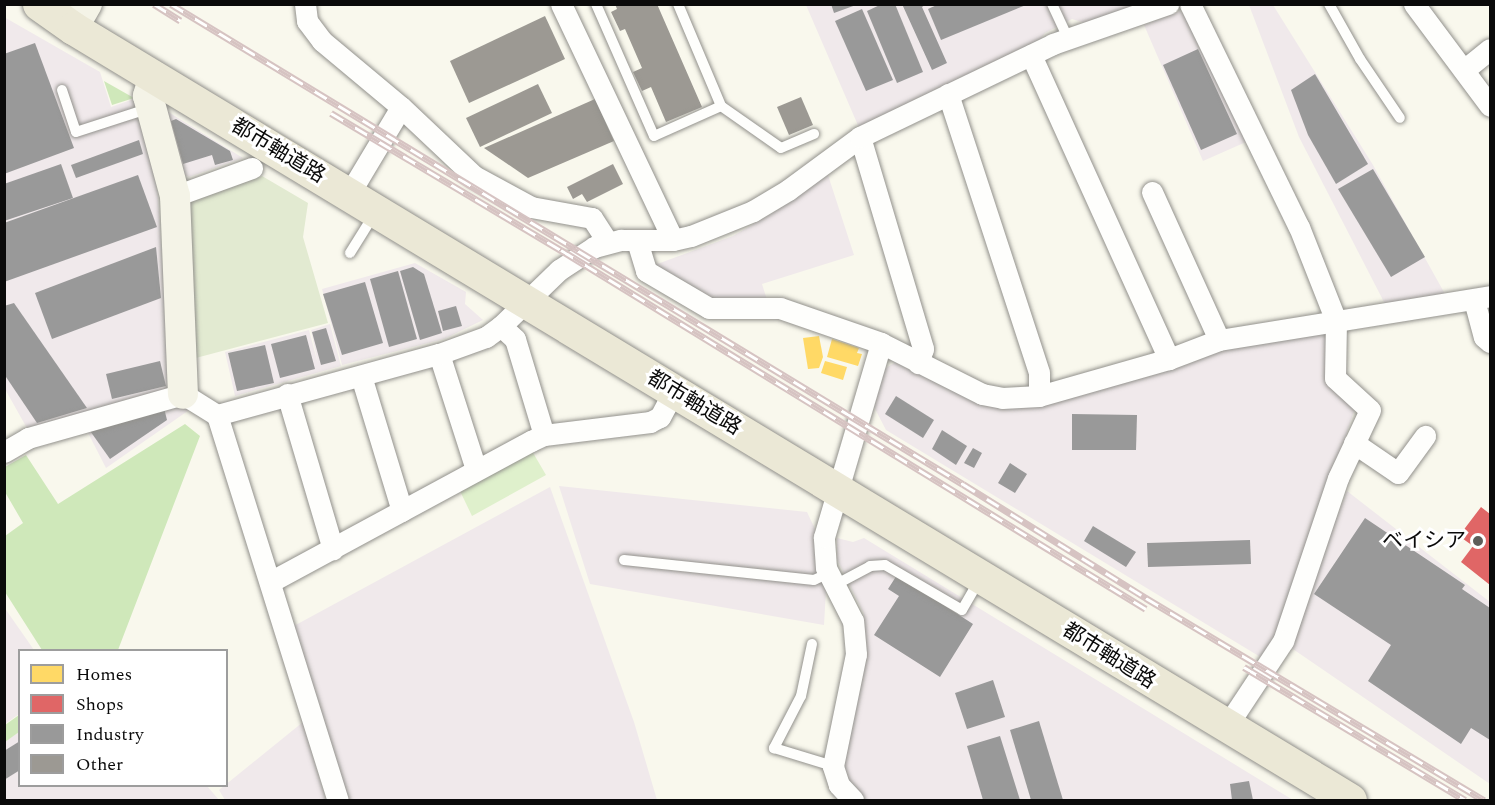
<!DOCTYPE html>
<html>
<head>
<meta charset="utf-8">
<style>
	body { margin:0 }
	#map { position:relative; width:1495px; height:805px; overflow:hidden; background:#f9f8ed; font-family:Spectral,"Noto Sans JP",serif }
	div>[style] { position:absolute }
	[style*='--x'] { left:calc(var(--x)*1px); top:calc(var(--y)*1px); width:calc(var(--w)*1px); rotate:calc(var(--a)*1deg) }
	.industrial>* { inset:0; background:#f0e9eb }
	.green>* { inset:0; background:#dff0cc }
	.forest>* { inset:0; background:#cfe8ba }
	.cemetery>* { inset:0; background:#e2ead1 }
	.homes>* { inset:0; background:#ffd966 }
	.shops>* { inset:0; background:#e06666 }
	.industry>* { inset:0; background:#999 }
	.building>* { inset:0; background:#9c9993 }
	.roads { filter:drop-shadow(0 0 2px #92918c) drop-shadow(0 0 2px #92918c) }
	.lane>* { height:10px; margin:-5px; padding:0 5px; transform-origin:5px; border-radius:5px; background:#fefefc }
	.street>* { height:21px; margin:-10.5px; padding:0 10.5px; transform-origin:10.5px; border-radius:10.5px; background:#fefefc }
	.secondary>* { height:30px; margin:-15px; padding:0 15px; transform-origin:15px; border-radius:15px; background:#f4f3e7 }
	.primary>* { height:33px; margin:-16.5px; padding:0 16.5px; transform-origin:16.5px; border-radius:16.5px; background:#ebe8d6 }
	.rail>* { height:7px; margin-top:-3.5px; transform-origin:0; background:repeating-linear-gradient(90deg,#fff 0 14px,#d6c3c2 0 28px); box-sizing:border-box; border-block:2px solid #d6c3c2 }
	.dots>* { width:16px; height:16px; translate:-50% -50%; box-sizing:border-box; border:3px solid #fff; border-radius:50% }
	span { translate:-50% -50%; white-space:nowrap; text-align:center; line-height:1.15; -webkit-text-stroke:6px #fff; paint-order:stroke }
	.street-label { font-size:21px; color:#0a0a0a }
	.poi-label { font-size:21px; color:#0a0a0a }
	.right { translate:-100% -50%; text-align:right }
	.frame { position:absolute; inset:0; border:6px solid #0a0a0a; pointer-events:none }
	.legend { position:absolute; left:18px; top:649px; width:210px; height:138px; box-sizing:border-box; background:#fff; border:2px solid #9d9d9d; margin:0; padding:8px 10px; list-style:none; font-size:18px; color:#0a0a0a }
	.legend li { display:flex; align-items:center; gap:12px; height:30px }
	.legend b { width:30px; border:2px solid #9d9d9d }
</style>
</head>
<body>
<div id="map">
	<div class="industrial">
		<i style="clip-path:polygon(806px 5px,1152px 5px,1091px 25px,1072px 19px,1045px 33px,1037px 44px,860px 130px)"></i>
		<i style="clip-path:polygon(1249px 5px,1273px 5px,1373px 165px,1445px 294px,1385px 304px,1299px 137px)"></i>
		<i style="clip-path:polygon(1180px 11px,1192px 22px,1246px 142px,1203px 161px,1144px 25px)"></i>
		<i style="clip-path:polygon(4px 17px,100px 72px,111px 107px,137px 98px,153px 166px,158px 197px,171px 389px,28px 430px,5px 389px)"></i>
		<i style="clip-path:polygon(165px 110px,243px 158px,189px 177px,178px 171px)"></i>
		<i style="clip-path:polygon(828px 175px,854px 255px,762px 284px,768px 303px,708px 299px,652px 266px,733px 236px,771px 214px)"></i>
		<i style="clip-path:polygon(415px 263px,466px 292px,465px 304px,483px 320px,444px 339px,342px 365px,322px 289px)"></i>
		<i style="clip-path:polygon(330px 324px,341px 366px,235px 396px,225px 352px,309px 330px,318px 364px,311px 330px)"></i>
		<i style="clip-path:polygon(1320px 329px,1328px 335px,1357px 402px,1278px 639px,1262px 658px,886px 430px,874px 407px,884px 369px,898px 361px,986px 406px,1040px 403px,1209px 348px)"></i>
		<i style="clip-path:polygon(177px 402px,192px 408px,106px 468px,85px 427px)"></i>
		<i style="clip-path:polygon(559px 486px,807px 512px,815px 529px,816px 565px,826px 590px,824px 625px,590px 584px)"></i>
		<i style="clip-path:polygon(550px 487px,634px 722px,657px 800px,344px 800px,292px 627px)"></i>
		<i style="clip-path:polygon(1347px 491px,1490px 602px,1490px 784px,1287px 645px)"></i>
		<i style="clip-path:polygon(837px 538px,853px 542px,864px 538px,1293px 800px,866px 800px,843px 774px,843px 745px,853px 705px,864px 614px,837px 559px)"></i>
		<i style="clip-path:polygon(4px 607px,34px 650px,20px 650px,19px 714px,5px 724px)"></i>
		<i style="clip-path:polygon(303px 722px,326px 800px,225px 800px,219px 790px)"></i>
		<i style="clip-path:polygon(19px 732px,20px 786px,207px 786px,219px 800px,5px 800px,4px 742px)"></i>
	</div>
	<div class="green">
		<i style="clip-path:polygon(532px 451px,546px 475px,472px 516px,460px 491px)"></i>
	</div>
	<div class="forest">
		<i style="clip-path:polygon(104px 81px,134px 98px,112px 105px)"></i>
		<i style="clip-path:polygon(185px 424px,200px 436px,118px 650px,42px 650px,5px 592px,5px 536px,23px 523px,5px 492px,5px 467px,26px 455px,58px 504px)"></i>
		<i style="clip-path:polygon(19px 715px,19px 732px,5px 742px,5px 725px)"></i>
	</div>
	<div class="cemetery">
		<i style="clip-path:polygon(262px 176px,308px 203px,303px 237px,328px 323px,192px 359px,183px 203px)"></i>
	</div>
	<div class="homes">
		<i style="clip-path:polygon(819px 336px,823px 357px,819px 368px,808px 369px,803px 338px)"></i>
		<i style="clip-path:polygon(832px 339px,859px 348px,857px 353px,862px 354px,858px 366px,827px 357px)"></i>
		<i style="clip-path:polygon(825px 361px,847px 367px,843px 380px,821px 373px)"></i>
	</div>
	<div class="shops">
		<i style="clip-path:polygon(1481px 507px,1490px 514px,1490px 585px,1461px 562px,1473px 546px,1459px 536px)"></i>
	</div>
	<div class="industry">
		<i style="clip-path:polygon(831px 4px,856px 4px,856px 5px,834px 13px)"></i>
		<i style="clip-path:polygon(882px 4px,895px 4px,923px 72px,897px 83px,867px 11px)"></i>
		<i style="clip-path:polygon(902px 4px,926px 4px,922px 7px,947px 63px,932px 70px)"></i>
		<i style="clip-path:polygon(939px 4px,1026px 4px,1026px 5px,941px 40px,928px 9px)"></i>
		<i style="clip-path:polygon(862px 9px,893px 80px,866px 91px,835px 21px)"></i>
		<i style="clip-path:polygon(35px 43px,74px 148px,4px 174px,4px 54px)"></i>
		<i style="clip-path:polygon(1198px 49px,1237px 134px,1201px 150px,1163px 65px)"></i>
		<i style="clip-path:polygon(1315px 74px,1368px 164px,1336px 184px,1308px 135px,1291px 90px)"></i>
		<i style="clip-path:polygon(176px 119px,230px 151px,233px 160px,215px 165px,212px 155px,183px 164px,171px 121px)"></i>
		<i style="clip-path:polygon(139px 140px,143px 154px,76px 178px,71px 165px)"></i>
		<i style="clip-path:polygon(61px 164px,73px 198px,4px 221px,4px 184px)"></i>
		<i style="clip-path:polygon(1373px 169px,1425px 257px,1391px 277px,1338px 189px)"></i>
		<i style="clip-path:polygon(138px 175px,157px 227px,4px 282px,4px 223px)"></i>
		<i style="clip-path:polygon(156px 247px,161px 298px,52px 339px,35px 293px)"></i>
		<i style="clip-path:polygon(413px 267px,424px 274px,442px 333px,420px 340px,400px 271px)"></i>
		<i style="clip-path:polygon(398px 271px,417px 339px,389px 347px,370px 279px)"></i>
		<i style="clip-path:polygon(365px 282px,383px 343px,342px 355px,323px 294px)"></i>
		<i style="clip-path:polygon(14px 303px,87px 408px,37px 423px,4px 374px,4px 306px)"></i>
		<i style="clip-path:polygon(456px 306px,462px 326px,443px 331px,438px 311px)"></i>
		<i style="clip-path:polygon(326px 328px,336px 361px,321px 365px,312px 332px)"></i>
		<i style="clip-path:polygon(306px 335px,315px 369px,280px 378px,271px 344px)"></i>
		<i style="clip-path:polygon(265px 345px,274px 383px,237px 391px,228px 353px)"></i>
		<i style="clip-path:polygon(160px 361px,166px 386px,112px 399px,106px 374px)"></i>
		<i style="clip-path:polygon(896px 396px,934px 420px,923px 438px,885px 414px)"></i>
		<i style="clip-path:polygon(164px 408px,167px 420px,110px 459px,88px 428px)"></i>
		<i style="clip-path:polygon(1072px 414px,1137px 415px,1136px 450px,1072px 450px)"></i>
		<i style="clip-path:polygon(942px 430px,967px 446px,956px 465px,932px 449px)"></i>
		<i style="clip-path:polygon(973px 448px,982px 453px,974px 468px,964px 463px)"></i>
		<i style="clip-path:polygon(1010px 463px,1027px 474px,1015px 493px,998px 483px)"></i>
		<i style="clip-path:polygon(1365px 518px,1465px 585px,1462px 589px,1490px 608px,1490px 740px,1471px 728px,1461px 744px,1368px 681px,1391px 645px,1314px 594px)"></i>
		<i style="clip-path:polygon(1093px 526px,1136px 552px,1126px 567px,1084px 541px)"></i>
		<i style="clip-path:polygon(1250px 540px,1251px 564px,1148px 567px,1147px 543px)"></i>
		<i style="clip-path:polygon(897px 575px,973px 624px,940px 677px,874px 635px,899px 596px,888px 589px)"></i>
		<i style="clip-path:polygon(993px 680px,1005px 717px,967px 729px,955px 693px)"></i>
		<i style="clip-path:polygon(1039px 721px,1063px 800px,1031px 800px,1010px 730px)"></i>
		<i style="clip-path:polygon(1000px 736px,1020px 800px,983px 800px,967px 746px)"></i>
		<i style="clip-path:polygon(20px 741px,20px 770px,4px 780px,4px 751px)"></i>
		<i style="clip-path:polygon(1249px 781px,1253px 800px,1232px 800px,1230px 784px)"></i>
	</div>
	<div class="building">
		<i style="clip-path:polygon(615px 4px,657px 4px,702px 107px,666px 122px,651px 87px,642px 91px,633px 72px,642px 68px,625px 29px,620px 31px,611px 12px,617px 9px)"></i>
		<i style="clip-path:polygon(545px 16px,565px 59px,469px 103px,450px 61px)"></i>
		<i style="clip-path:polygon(538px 84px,552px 113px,480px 147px,466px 118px)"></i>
		<i style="clip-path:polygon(801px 97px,813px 125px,789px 135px,777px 107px)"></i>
		<i style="clip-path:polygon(595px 99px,614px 141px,528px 178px,484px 148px)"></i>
		<i style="clip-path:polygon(613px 164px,623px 184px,587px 202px,582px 194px,573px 199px,567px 187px)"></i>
	</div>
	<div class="roads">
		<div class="lane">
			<i style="--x:596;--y:4;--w:144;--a:66.3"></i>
			<i style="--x:654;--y:136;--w:73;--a:-24.1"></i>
			<i style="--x:678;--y:4;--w:111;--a:67.1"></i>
			<i style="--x:721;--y:106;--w:73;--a:35"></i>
			<i style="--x:781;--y:148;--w:36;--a:-23"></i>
			<i style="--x:1052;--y:4;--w:38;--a:65"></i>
			<i style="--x:1329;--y:4;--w:63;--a:60.6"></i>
			<i style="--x:1360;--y:59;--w:71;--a:55.9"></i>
			<i style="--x:62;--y:90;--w:44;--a:71.6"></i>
			<i style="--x:76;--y:132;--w:78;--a:-18"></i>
			<i style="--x:350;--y:253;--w:47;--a:-58"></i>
			<i style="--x:624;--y:560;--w:191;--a:6"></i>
			<i style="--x:814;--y:580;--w:17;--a:-25"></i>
			<i style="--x:835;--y:585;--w:40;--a:-28"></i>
			<i style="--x:870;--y:566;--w:15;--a:-4"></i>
			<i style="--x:885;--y:565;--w:89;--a:30.3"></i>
			<i style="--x:962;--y:610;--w:34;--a:-60"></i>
			<i style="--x:812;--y:644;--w:53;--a:101.9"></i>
			<i style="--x:801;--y:696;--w:59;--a:117.4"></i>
			<i style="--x:774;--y:748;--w:62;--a:17"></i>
		</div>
		<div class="street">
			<i style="--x:305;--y:4;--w:17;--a:83"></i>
			<i style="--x:307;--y:21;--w:25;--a:53"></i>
			<i style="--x:322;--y:41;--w:103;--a:39.9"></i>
			<i style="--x:401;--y:107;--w:100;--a:43.4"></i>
			<i style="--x:474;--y:176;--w:65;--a:28.5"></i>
			<i style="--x:531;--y:207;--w:62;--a:10.2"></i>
			<i style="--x:592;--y:218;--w:27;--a:57"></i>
			<i style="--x:561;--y:4;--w:261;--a:64.6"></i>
			<i style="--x:1190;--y:4;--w:248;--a:64"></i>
			<i style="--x:1299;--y:227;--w:101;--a:68.5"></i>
			<i style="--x:1336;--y:321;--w:57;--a:91"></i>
			<i style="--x:1335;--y:378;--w:47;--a:42.4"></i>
			<i style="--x:1370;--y:410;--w:75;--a:115.2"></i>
			<i style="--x:1338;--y:478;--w:172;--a:108.6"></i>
			<i style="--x:1283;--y:641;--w:103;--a:123.5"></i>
			<i style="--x:1414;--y:4;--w:127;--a:53.3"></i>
			<i style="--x:1031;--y:55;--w:334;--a:65.6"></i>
			<i style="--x:1464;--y:70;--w:33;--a:-39"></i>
			<i style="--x:948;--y:94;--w:293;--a:71.9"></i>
			<i style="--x:1039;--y:373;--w:23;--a:90"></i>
			<i style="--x:860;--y:137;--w:221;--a:73.4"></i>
			<i style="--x:923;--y:349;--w:15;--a:110"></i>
			<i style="--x:1152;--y:192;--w:162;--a:65.6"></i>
			<i style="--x:349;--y:194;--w:101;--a:-59.1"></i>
			<i style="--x:175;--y:196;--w:82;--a:-20"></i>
			<i style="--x:637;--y:241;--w:31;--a:73"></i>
			<i style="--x:646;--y:271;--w:73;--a:30.4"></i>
			<i style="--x:709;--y:308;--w:71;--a:0"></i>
			<i style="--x:780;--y:308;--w:107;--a:19.1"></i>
			<i style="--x:881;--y:343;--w:113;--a:26.8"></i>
			<i style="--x:982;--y:394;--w:20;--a:11"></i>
			<i style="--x:1002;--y:398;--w:37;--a:-3"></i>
			<i style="--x:1039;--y:396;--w:135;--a:-15.9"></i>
			<i style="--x:1169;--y:359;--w:53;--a:-20.8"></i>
			<i style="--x:1219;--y:340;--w:275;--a:-9.2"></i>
			<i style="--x:1474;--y:300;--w:38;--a:75"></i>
			<i style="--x:1484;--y:337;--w:8;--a:40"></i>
			<i style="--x:501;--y:326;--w:19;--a:43"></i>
			<i style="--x:515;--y:339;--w:100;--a:73.2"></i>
			<i style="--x:439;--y:354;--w:121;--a:72.2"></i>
			<i style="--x:361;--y:376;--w:141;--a:73.1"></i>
			<i style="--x:287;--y:394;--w:162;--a:73.5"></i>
			<i style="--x:217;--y:415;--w:404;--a:72.6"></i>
			<i style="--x:1354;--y:443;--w:53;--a:34.3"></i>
			<i style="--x:1398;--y:473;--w:46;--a:-53.9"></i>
			<i style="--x:4;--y:452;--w:28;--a:-30"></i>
			<i style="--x:28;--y:438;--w:161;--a:-15.8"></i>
			<i style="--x:183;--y:394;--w:40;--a:32"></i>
			<i style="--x:217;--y:415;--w:230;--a:-15.4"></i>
			<i style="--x:439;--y:354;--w:50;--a:-19.9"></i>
			<i style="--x:486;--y:337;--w:19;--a:-36"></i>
			<i style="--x:501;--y:326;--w:81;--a:-44"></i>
			<i style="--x:559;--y:270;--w:42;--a:-33.3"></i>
			<i style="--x:594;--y:247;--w:28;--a:-15"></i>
			<i style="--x:621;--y:240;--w:52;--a:0"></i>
			<i style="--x:673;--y:240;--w:18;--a:-13"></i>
			<i style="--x:691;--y:236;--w:67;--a:-22"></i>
			<i style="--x:753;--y:211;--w:41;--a:-31"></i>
			<i style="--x:788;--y:190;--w:89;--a:-36.4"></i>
			<i style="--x:860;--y:137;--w:214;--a:-25.7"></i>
			<i style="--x:1053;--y:44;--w:122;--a:-19.2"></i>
			<i style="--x:270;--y:582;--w:297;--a:-28.4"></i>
			<i style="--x:531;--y:441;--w:14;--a:-25"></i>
			<i style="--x:544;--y:435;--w:107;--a:-7"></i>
			<i style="--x:650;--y:422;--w:11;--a:-27"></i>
			<i style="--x:660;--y:417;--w:30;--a:-62"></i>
			<i style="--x:853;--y:800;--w:21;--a:-133"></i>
			<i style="--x:839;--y:785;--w:20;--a:-108"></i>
			<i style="--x:833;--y:766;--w:114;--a:-78.4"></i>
			<i style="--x:856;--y:654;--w:33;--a:-95"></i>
			<i style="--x:853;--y:621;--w:59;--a:-117"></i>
			<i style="--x:826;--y:568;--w:31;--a:-94"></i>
			<i style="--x:824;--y:537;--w:202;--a:-73.6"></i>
		</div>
		<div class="secondary">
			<i style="--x:73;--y:28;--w:28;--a:-60"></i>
			<i style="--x:154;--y:76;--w:21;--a:107"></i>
			<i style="--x:148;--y:96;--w:104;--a:74.9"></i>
			<i style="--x:175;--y:196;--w:198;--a:87.7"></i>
		</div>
		<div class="primary">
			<i style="--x:39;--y:4;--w:42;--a:35.2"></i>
			<i style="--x:73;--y:28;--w:1492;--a:31.15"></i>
		</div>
	</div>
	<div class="rail">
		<i style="--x:154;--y:4;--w:31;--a:32"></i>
		<i style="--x:171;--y:4;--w:926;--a:31.22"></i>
		<i style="--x:963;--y:484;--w:216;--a:31.9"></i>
		<i style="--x:1146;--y:598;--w:394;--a:30.9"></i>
		<i style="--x:331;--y:113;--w:268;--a:30.8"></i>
		<i style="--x:561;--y:250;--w:686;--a:31.54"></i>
		<i style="--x:1244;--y:667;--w:258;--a:31"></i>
	</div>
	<div class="dots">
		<i style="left:1478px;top:541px;background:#5e5d59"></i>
	</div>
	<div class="street-label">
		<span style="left:278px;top:151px;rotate:31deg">都市軸道路</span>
		<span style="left:694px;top:403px;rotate:31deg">都市軸道路</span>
		<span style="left:1109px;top:656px;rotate:32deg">都市軸道路</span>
	</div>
	<div class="poi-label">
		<span class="right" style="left:1466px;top:541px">ベイシア</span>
	</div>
	<div class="frame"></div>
	<ul class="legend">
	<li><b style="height:16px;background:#ffd966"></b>Homes</li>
	<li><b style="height:16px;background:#e06666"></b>Shops</li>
	<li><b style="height:16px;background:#999"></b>Industry</li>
	<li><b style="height:16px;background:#9c9993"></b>Other</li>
	</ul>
</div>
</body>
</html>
